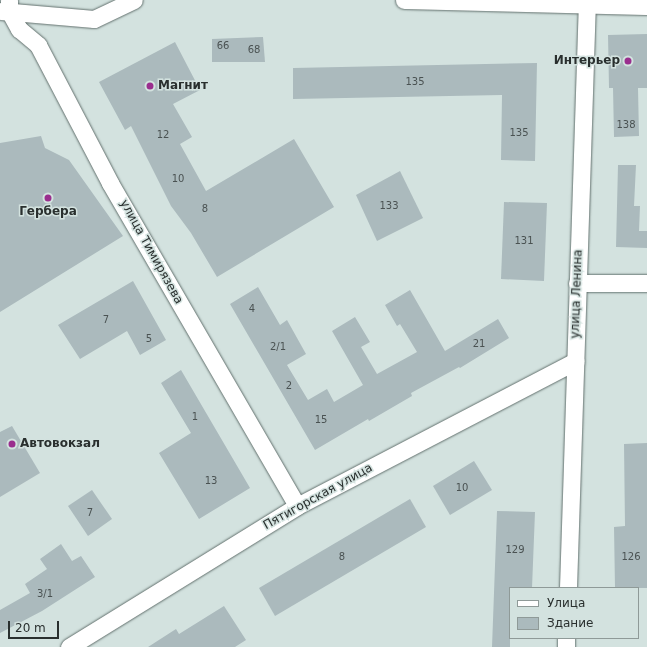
<!DOCTYPE html>
<html>
<head>
<meta charset="utf-8">
<style>
	body { margin:0 }
	#map { position:relative; width:647px; height:647px; overflow:hidden; background:#d3e2df; font-family:"DejaVu Sans",sans-serif }
	div>[style] { position:absolute }
	[style*='--x'] { left:calc(var(--x)*1px); top:calc(var(--y)*1px); width:calc(var(--w)*1px); rotate:calc(var(--a)*1deg) }
	.building>* { inset:0; background:#abbabd }
	.roads { filter:drop-shadow(0 0 1px #63716e) drop-shadow(0 0 1px #63716e) }
	.minor>* { height:17px; margin:-8.5px; padding:0 8.5px; transform-origin:8.5px; border-radius:8.5px; background:#fff }
	.dots>* { width:11px; height:11px; translate:-50% -50%; box-sizing:border-box; border:2px solid #d3e2df; border-radius:50% }
	span { translate:-50% -50%; white-space:nowrap; text-align:center; line-height:1.15; -webkit-text-stroke:3px #d3e2df; paint-order:stroke }
	.number-label { font-size:10px; color:#4a5252 }
	.number-label span { -webkit-text-stroke-width:0 }
	.poi-label { font-size:12px; color:#292f2e; font-weight:700 }
	.right { translate:-100% -50%; text-align:right }
	.left { translate:0 -50%; text-align:left }
	.street-label { font-size:12px; color:#292f2e }
	.legend { position:absolute; left:509px; top:587px; width:130px; height:52px; box-sizing:border-box; background:#d3e2df; border:1px solid #8f9a98; margin:0; padding:5px 7px; list-style:none; font-size:12px; color:#292f2e }
	.legend li { display:flex; align-items:center; gap:8px; height:20px }
	.legend b { width:20px; border:1px solid #8f9a98 }
	.scale { position:absolute; left:8px; top:621px; width:51px; height:18px; box-sizing:border-box; border:2px solid #292f2e; border-top:0; padding-left:5px; font-size:12px; line-height:14px; white-space:nowrap; color:#292f2e; -webkit-text-stroke:3px #d3e2df; paint-order:stroke }
</style>
</head>
<body>
<div id="map">
	<div class="building">
		<i style="clip-path:polygon(647px 34px,647px 88px,638px 88px,639px 136px,614px 137px,613px 88px,609px 88px,608px 35px)"></i>
		<i style="clip-path:polygon(263px 37px,265px 62px,212px 62px,212px 39px)"></i>
		<i style="clip-path:polygon(175px 42px,200px 90px,173px 104px,192px 137px,180px 144px,206px 191px,294px 139px,334px 207px,217px 277px,191px 233px,171px 206px,131px 126px,125px 130px,99px 82px)"></i>
		<i style="clip-path:polygon(537px 63px,535px 161px,501px 160px,502px 95px,293px 99px,293px 68px)"></i>
		<i style="clip-path:polygon(41px 136px,45px 148px,69px 160px,123px 236px,0 312px,0 143px)"></i>
		<i style="clip-path:polygon(618px 165px,636px 165px,634px 206px,640px 206px,639px 231px,647px 231px,647px 248px,616px 247px)"></i>
		<i style="clip-path:polygon(400px 171px,423px 218px,377px 241px,356px 195px)"></i>
		<i style="clip-path:polygon(504px 202px,547px 203px,544px 281px,501px 279px)"></i>
		<i style="clip-path:polygon(133px 281px,166px 340px,140px 355px,127px 331px,80px 359px,58px 325px)"></i>
		<i style="clip-path:polygon(258px 287px,280px 325px,287px 320px,306px 354px,287px 365px,308px 400px,327px 389px,334px 402px,363px 385px,332px 331px,355px 317px,370px 342px,361px 347px,377px 374px,417px 352px,400px 324px,397px 326px,385px 305px,410px 290px,445px 351px,498px 319px,509px 338px,460px 368px,459px 367px,411px 393px,412px 396px,369px 421px,368px 419px,315px 450px,230px 304px)"></i>
		<i style="clip-path:polygon(181px 370px,250px 488px,199px 519px,159px 453px,191px 433px,161px 383px)"></i>
		<i style="clip-path:polygon(12px 426px,40px 473px,0 497px,0 432px)"></i>
		<i style="clip-path:polygon(647px 443px,647px 588px,615px 588px,614px 527px,625px 526px,624px 444px)"></i>
		<i style="clip-path:polygon(474px 461px,492px 490px,450px 515px,433px 486px)"></i>
		<i style="clip-path:polygon(92px 490px,112px 519px,88px 536px,68px 506px)"></i>
		<i style="clip-path:polygon(410px 499px,426px 527px,275px 616px,259px 588px)"></i>
		<i style="clip-path:polygon(497px 511px,535px 512px,532px 588px,510px 588px,510px 647px,492px 647px)"></i>
		<i style="clip-path:polygon(61px 544px,72px 561px,81px 556px,95px 577px,42px 611px,0 633px,0 610px,30px 593px,25px 584px,47px 569px,40px 559px)"></i>
		<i style="clip-path:polygon(224px 606px,246px 640px,235px 647px,148px 647px,176px 629px,179px 634px)"></i>
	</div>
	<div class="roads">
		<div class="minor">
			<i style="--x:9;--y:0;--w:11;--a:90"></i>
			<i style="--x:9;--y:11;--w:21;--a:61"></i>
			<i style="--x:19;--y:29;--w:25;--a:40"></i>
			<i style="--x:38;--y:45;--w:156;--a:62.4"></i>
			<i style="--x:110;--y:183;--w:373;--a:59.9"></i>
			<i style="--x:404;--y:0;--w:243;--a:1.4"></i>
			<i style="--x:1;--y:11;--w:93;--a:4.9"></i>
			<i style="--x:94;--y:19;--w:44;--a:-25.4"></i>
			<i style="--x:577;--y:283;--w:70;--a:0"></i>
			<i style="--x:568;--y:588;--w:588;--a:-88.15"></i>
			<i style="--x:69;--y:647;--w:268;--a:-31.7"></i>
			<i style="--x:297;--y:506;--w:314;--a:-27.5"></i>
			<i style="--x:566;--y:647;--w:9;--a:-90"></i>
		</div>
	</div>
	<div class="dots">
		<i style="left:628px;top:61px;background:#9a2e8e"></i>
		<i style="left:150px;top:86px;background:#9a2e8e"></i>
		<i style="left:48px;top:198px;background:#9a2e8e"></i>
		<i style="left:12px;top:444px;background:#9a2e8e"></i>
	</div>
	<div class="number-label">
		<span style="left:223px;top:46px">66</span>
		<span style="left:254px;top:50px">68</span>
		<span style="left:415px;top:82px">135</span>
		<span style="left:626px;top:125px">138</span>
		<span style="left:519px;top:133px">135</span>
		<span style="left:163px;top:135px">12</span>
		<span style="left:178px;top:179px">10</span>
		<span style="left:389px;top:206px">133</span>
		<span style="left:205px;top:209px">8</span>
		<span style="left:524px;top:241px">131</span>
		<span style="left:252px;top:309px">4</span>
		<span style="left:106px;top:320px">7</span>
		<span style="left:149px;top:339px">5</span>
		<span style="left:479px;top:344px">21</span>
		<span style="left:278px;top:347px">2/1</span>
		<span style="left:289px;top:386px">2</span>
		<span style="left:195px;top:417px">1</span>
		<span style="left:321px;top:420px">15</span>
		<span style="left:211px;top:481px">13</span>
		<span style="left:462px;top:488px">10</span>
		<span style="left:90px;top:513px">7</span>
		<span style="left:515px;top:550px">129</span>
		<span style="left:342px;top:557px">8</span>
		<span style="left:631px;top:557px">126</span>
		<span style="left:45px;top:594px">3/1</span>
	</div>
	<div class="poi-label">
		<span class="right" style="left:620px;top:61px">Интерьер</span>
		<span class="left" style="left:158px;top:86px">Магнит</span>
		<span style="left:48px;top:212px">Гербера</span>
		<span class="left" style="left:20px;top:444px">Автовокзал</span>
	</div>
	<div class="street-label">
		<span style="left:151px;top:252px;rotate:61deg">улица Тимирязева</span>
		<span style="left:577px;top:294px;rotate:-88deg">улица Ленина</span>
		<span style="left:318px;top:497px;rotate:-29deg">Пятигорская улица</span>
	</div>
	<ul class="legend">
	<li><b style="height:5px;background:#fff"></b>Улица</li>
	<li><b style="height:11px;background:#abbabd"></b>Здание</li>
	</ul>
	<div class="scale">20 m</div>
</div>
</body>
</html>
